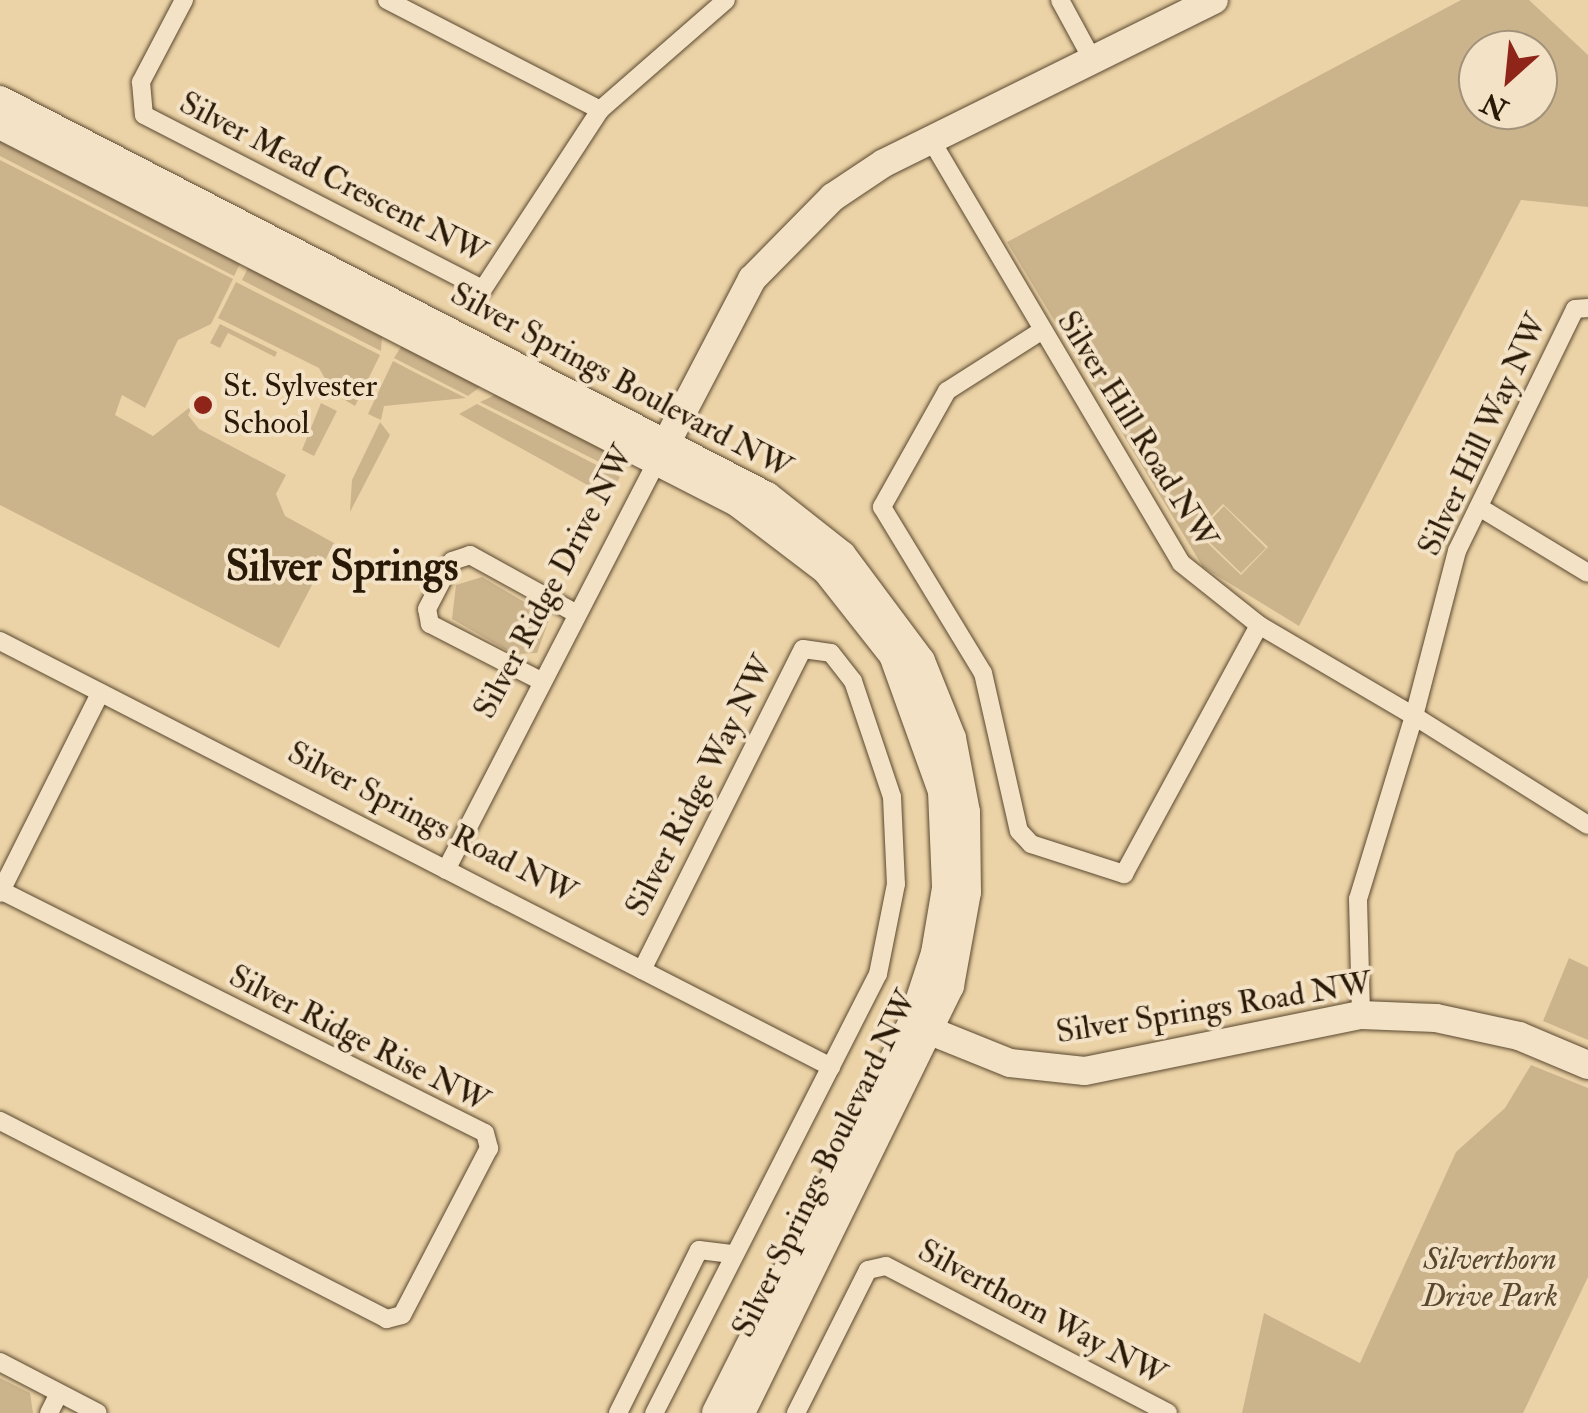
<!DOCTYPE html>
<html>
<head>
<meta charset="utf-8">
<style>
	body { margin:0 }
	#map { position:relative; width:1588px; height:1413px; overflow:hidden; background:#ecd3a7; font-family:"IM FELL Double Pica",serif }
	div>[style] { position:absolute }
	[style*='--x'] { left:calc(var(--x)*1px); top:calc(var(--y)*1px); width:calc(var(--w)*1px); rotate:calc(var(--a)*1deg) }
	.green>* { inset:0; background:#cbb38c }
	.roads { filter:drop-shadow(0 0 2px #5a482f) drop-shadow(0 0 2px #5a482f) }
	.street>* { height:18px; margin:-9px; padding:0 9px; transform-origin:9px; border-radius:9px; background:#f3e2c6 }
	.secondary>* { height:28px; margin:-14px; padding:0 14px; transform-origin:14px; border-radius:14px; background:#f3e2c6 }
	.dots>* { width:28px; height:28px; translate:-50% -50%; box-sizing:border-box; border:5px solid #f3e2c6; border-radius:50% }
	span { translate:-50% -50%; white-space:nowrap; text-align:center; line-height:1.15; -webkit-text-stroke:8px #f3e2c6; paint-order:stroke }
	.street-label { font-size:32px; color:#291907 }
	.poi-label { font-size:32px; color:#291907 }
	.left { translate:0 -50%; text-align:left }
	.park-label { font-size:32px; color:#5a472f; font-style:italic }
	.district-label { font-size:42px; color:#291907; font-weight:700 }
	.north { position:absolute; left:1458px; top:30px; width:100px; height:100px; box-sizing:border-box; background:#f3e2c6; border:2px solid #a2927a; border-radius:50%; rotate:207deg; font-size:28px; font-weight:700; line-height:40px; text-align:center; color:#291907 }
	.north::after { content:''; display:block; margin:auto; width:35px; height:45px; background:#8f2418; clip-path:polygon(50% 0,100% 100%,50% 72%,0 100%) }
</style>
</head>
<body>
<div id="map">
	<div class="green">
		<i style="clip-path:polygon(evenodd,1461px 0,1529px 0,1588px 55px,1588px 207px,1521px 200px,1299px 626px,1203px 567px,1007px 242px,1461px 0,1478px 50px,1538px 50px,1538px 110px,1478px 110px,1478px 50px,1461px 0,1223px 504px,1268px 547px,1241px 575px,1196px 532px,1223px 504px)"></i>
		<i style="clip-path:polygon(0 142px,240px 264px,234px 276px,0 156px)"></i>
		<i style="clip-path:polygon(0 160px,233px 279px,211px 324px,178px 340px,145px 408px,122px 395px,115px 415px,153px 436px,194px 404px,188px 415px,199px 429px,286px 475px,276px 494px,285px 516px,334px 543px,279px 648px,0 505px)"></i>
		<i style="clip-path:polygon(248px 268px,382px 337px,381px 351px,242px 280px)"></i>
		<i style="clip-path:polygon(236px 282px,380px 355px,355px 406px,333px 393px,319px 368px,218px 318px)"></i>
		<i style="clip-path:polygon(220px 324px,277px 352px,275px 357px,228px 333px,220px 348px,210px 343px)"></i>
		<i style="clip-path:polygon(401px 347px,402px 347px,480px 387px,468px 396px,394px 358px)"></i>
		<i style="clip-path:polygon(393px 361px,418px 374px,466px 398px,384px 406px,381px 420px,368px 414px)"></i>
		<i style="clip-path:polygon(495px 395px,625px 461px,619px 472px,480px 402px)"></i>
		<i style="clip-path:polygon(321px 403px,337px 411px,314px 456px,302px 450px)"></i>
		<i style="clip-path:polygon(477px 404px,620px 477px,609px 497px,459px 414px)"></i>
		<i style="clip-path:polygon(380px 422px,390px 435px,350px 512px,352px 480px)"></i>
		<i style="clip-path:polygon(1224px 506px,1266px 548px,1241px 573px,1199px 532px)"></i>
		<i style="clip-path:polygon(482px 577px,550px 617px,537px 653px,513px 654px,452px 619px,456px 585px)"></i>
		<i style="clip-path:polygon(1569px 958px,1588px 967px,1588px 1040px,1543px 1021px)"></i>
		<i style="clip-path:polygon(1531px 1065px,1588px 1088px,1588px 1277px,1523px 1413px,1242px 1413px,1264px 1313px,1360px 1363px,1456px 1152px,1505px 1108px)"></i>
		<i style="clip-path:polygon(0 1378px,30px 1393px,33px 1413px,0 1413px)"></i>
	</div>
	<div class="roads">
		<div class="street">
			<i style="--x:184;--y:0;--w:93;--a:117.7"></i>
			<i style="--x:141;--y:82;--w:33;--a:85"></i>
			<i style="--x:144;--y:115;--w:381;--a:27.2"></i>
			<i style="--x:483;--y:289;--w:214;--a:-56.8"></i>
			<i style="--x:600;--y:110;--w:167;--a:-41.1"></i>
			<i style="--x:387;--y:0;--w:240;--a:27.3"></i>
			<i style="--x:1060;--y:0;--w:67;--a:61.5"></i>
			<i style="--x:931;--y:140;--w:491;--a:59.4"></i>
			<i style="--x:1181;--y:563;--w:100;--a:38.5"></i>
			<i style="--x:1259;--y:625;--w:180;--a:30.4"></i>
			<i style="--x:1414;--y:716;--w:191;--a:107"></i>
			<i style="--x:1358;--y:899;--w:116;--a:88.5"></i>
			<i style="--x:1588;--y:308;--w:13;--a:176"></i>
			<i style="--x:1575;--y:309;--w:269;--a:116"></i>
			<i style="--x:1457;--y:551;--w:171;--a:104.6"></i>
			<i style="--x:1414;--y:716;--w:205;--a:32.1"></i>
			<i style="--x:1038;--y:333;--w:108;--a:147.5"></i>
			<i style="--x:947;--y:391;--w:133;--a:119.3"></i>
			<i style="--x:882;--y:507;--w:194;--a:58.7"></i>
			<i style="--x:983;--y:673;--w:162;--a:77.2"></i>
			<i style="--x:1019;--y:831;--w:18;--a:47"></i>
			<i style="--x:1031;--y:844;--w:98;--a:17.9"></i>
			<i style="--x:1124;--y:874;--w:283;--a:-61.5"></i>
			<i style="--x:1479;--y:507;--w:127;--a:31.2"></i>
			<i style="--x:0;--y:641;--w:934;--a:27.14"></i>
			<i style="--x:541;--y:681;--w:125;--a:-152.8"></i>
			<i style="--x:430;--y:624;--w:15;--a:-101"></i>
			<i style="--x:427;--y:609;--w:54;--a:-62.5"></i>
			<i style="--x:452;--y:561;--w:19;--a:-18"></i>
			<i style="--x:470;--y:555;--w:122;--a:28.9"></i>
			<i style="--x:446;--y:870;--w:460;--a:-62.7"></i>
			<i style="--x:0;--y:890;--w:542;--a:26.61"></i>
			<i style="--x:485;--y:1133;--w:16;--a:75"></i>
			<i style="--x:489;--y:1148;--w:188;--a:117.5"></i>
			<i style="--x:402;--y:1315;--w:16;--a:165"></i>
			<i style="--x:387;--y:1319;--w:435;--a:-152.9"></i>
			<i style="--x:0;--y:893;--w:224;--a:-63.4"></i>
			<i style="--x:642;--y:970;--w:359;--a:-63.4"></i>
			<i style="--x:803;--y:649;--w:28;--a:8"></i>
			<i style="--x:831;--y:653;--w:36;--a:52"></i>
			<i style="--x:853;--y:681;--w:122;--a:71.4"></i>
			<i style="--x:892;--y:797;--w:87;--a:87.4"></i>
			<i style="--x:896;--y:884;--w:92;--a:101.3"></i>
			<i style="--x:878;--y:974;--w:493;--a:117"></i>
			<i style="--x:0;--y:1362;--w:110;--a:27.5"></i>
			<i style="--x:49;--y:1413;--w:22;--a:-63"></i>
			<i style="--x:618;--y:1413;--w:182;--a:-63.6"></i>
			<i style="--x:699;--y:1250;--w:35;--a:7"></i>
			<i style="--x:796;--y:1413;--w:160;--a:-63.3"></i>
			<i style="--x:868;--y:1270;--w:18;--a:-13"></i>
			<i style="--x:886;--y:1266;--w:318;--a:27.5"></i>
		</div>
		<div class="secondary">
			<i style="--x:0;--y:100;--w:863;--a:27.31"></i>
			<i style="--x:767;--y:496;--w:95;--a:38.2"></i>
			<i style="--x:842;--y:555;--w:132;--a:53.3"></i>
			<i style="--x:921;--y:661;--w:83;--a:68.1"></i>
			<i style="--x:952;--y:738;--w:75;--a:79.3"></i>
			<i style="--x:966;--y:812;--w:80;--a:89.3"></i>
			<i style="--x:967;--y:892;--w:96;--a:100.3"></i>
			<i style="--x:950;--y:986;--w:475;--a:116.1"></i>
			<i style="--x:0;--y:125;--w:829;--a:27.12"></i>
			<i style="--x:738;--y:503;--w:111;--a:37.3"></i>
			<i style="--x:826;--y:570;--w:108;--a:51.8"></i>
			<i style="--x:893;--y:655;--w:145;--a:70.2"></i>
			<i style="--x:942;--y:791;--w:97;--a:87.6"></i>
			<i style="--x:946;--y:888;--w:66;--a:99.6"></i>
			<i style="--x:935;--y:953;--w:74;--a:108.2"></i>
			<i style="--x:912;--y:1023;--w:436;--a:116.7"></i>
			<i style="--x:660;--y:455;--w:199;--a:-62.4"></i>
			<i style="--x:752;--y:279;--w:115;--a:-45.4"></i>
			<i style="--x:833;--y:197;--w:61;--a:-33.7"></i>
			<i style="--x:884;--y:163;--w:368;--a:-26.3"></i>
			<i style="--x:918;--y:1026;--w:99;--a:21.9"></i>
			<i style="--x:1010;--y:1063;--w:75;--a:6.1"></i>
			<i style="--x:1085;--y:1071;--w:282;--a:-11.5"></i>
			<i style="--x:1361;--y:1015;--w:75;--a:2.3"></i>
			<i style="--x:1436;--y:1018;--w:85;--a:12.2"></i>
			<i style="--x:1519;--y:1036;--w:75;--a:22.8"></i>
		</div>
	</div>
	<div class="dots">
		<i style="left:203px;top:405px;background:#8f2418"></i>
	</div>
	<div class="street-label">
		<span style="left:333px;top:178px;rotate:27deg">Silver Mead Crescent NW</span>
		<span style="left:621px;top:381px;rotate:28deg">Silver Springs Boulevard NW</span>
		<span style="left:1137px;top:430px;rotate:58deg">Silver Hill Road NW</span>
		<span style="left:1483px;top:435px;rotate:-65deg">Silver Hill Way NW</span>
		<span style="left:554px;top:582px;rotate:-62deg">Silver Ridge Drive NW</span>
		<span style="left:700px;top:786px;rotate:-63deg">Silver Ridge Way NW</span>
		<span style="left:432px;top:823px;rotate:27deg">Silver Springs Road NW</span>
		<span style="left:1214px;top:1008px;rotate:-9deg">Silver Springs Road NW</span>
		<span style="left:359px;top:1039px;rotate:27deg">Silver Ridge Rise NW</span>
		<span style="left:825px;top:1164px;rotate:-64deg">Silver Springs Boulevard NW</span>
		<span style="left:1042px;top:1313px;rotate:28deg">Silverthorn Way NW</span>
	</div>
	<div class="poi-label">
		<span class="left" style="left:223px;top:405px">St. Sylvester<br>School</span>
	</div>
	<div class="park-label">
		<span style="left:1490px;top:1278px">Silverthorn<br>Drive Park</span>
	</div>
	<div class="district-label">
		<span style="left:342px;top:567px">Silver Springs</span>
	</div>
	<div class="north">N</div>
</div>
</body>
</html>
